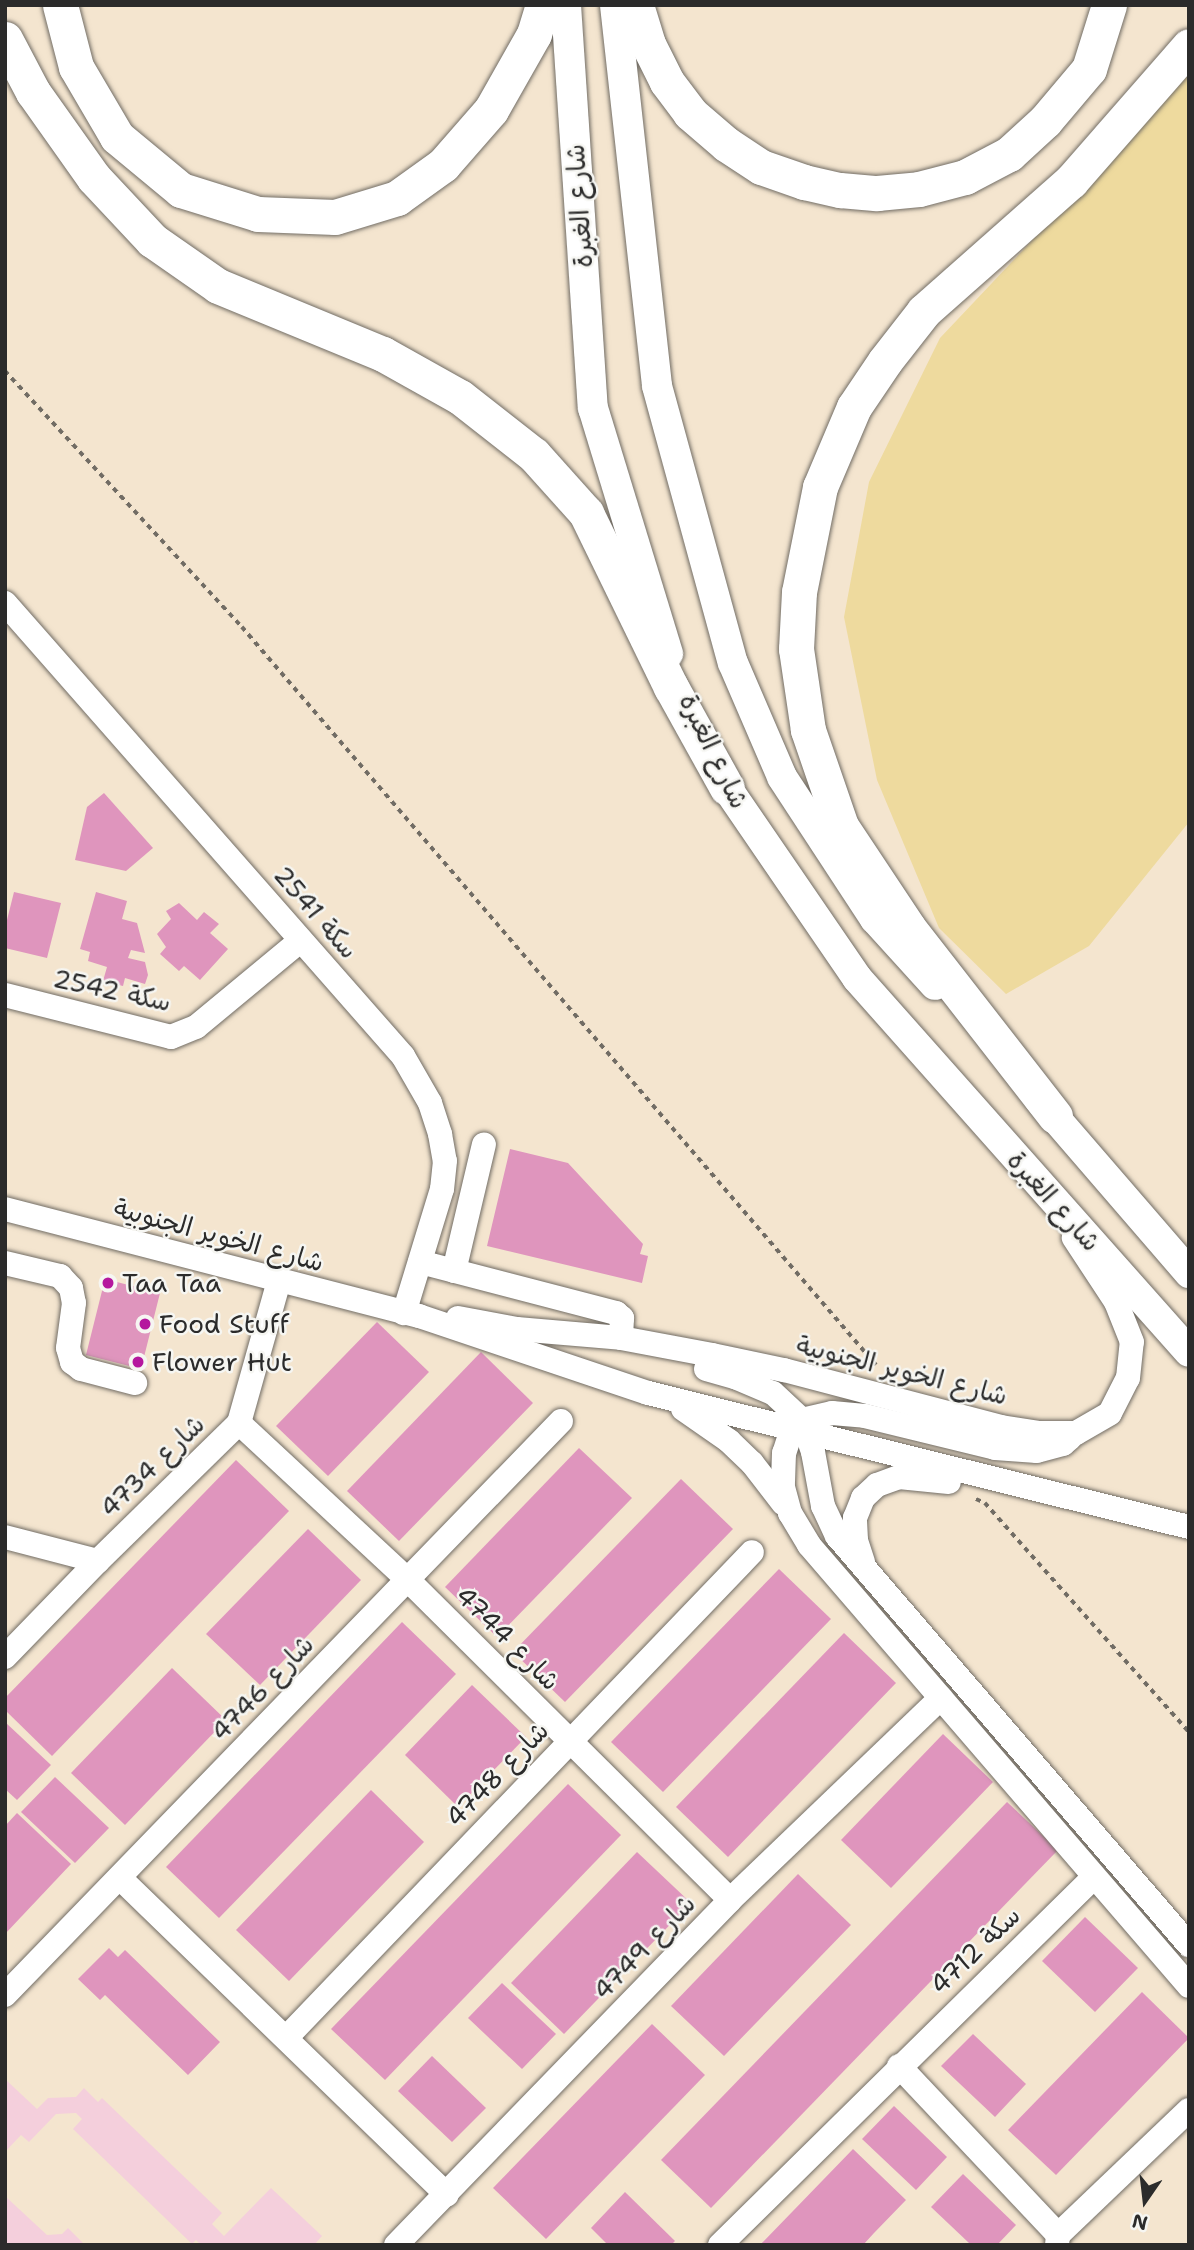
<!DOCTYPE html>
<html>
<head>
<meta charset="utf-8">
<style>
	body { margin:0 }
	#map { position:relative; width:1194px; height:2250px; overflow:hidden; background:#f4e5cf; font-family:"Shantell Sans","Playpen Sans Arabic",sans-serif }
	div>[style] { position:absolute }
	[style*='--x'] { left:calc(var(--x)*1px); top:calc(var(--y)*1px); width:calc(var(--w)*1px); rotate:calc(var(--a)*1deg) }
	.built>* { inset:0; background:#f4cfdc }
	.sand>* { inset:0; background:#eeda9e }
	.building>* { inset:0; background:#df95bd }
	.path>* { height:3.5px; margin-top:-1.75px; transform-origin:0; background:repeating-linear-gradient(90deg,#716c64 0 5px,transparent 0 10px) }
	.roads { filter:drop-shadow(0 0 2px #716c64) drop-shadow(0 0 2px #716c64) }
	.minor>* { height:24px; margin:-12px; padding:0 12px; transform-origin:12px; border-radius:12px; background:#fff }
	.major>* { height:30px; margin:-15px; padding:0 15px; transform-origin:15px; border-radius:15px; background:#fff }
	.highway>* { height:35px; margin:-17.5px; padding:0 17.5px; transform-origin:17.5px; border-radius:17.5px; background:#fff }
	.dots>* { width:19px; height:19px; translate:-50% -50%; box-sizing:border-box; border:4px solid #f6f6f2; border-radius:50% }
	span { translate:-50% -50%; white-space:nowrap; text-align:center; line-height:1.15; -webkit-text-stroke:5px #f6f6f2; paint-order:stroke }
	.street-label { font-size:26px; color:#2b2b2b }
	.poi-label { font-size:26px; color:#2b2b2b }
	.left { translate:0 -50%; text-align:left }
	.frame { position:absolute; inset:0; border:7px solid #2b2b2b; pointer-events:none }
	.north { position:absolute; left:1110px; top:2166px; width:70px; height:70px; -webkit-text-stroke:5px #f6f6f2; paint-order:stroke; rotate:194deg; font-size:19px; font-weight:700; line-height:28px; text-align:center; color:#2b2b2b }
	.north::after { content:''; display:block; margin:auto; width:24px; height:32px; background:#2b2b2b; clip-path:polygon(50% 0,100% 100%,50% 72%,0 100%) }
</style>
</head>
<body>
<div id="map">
	<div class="built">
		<i style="clip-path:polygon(5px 2079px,37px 2109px,48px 2098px,76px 2097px,84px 2088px,98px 2102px,102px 2098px,222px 2213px,212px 2224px,224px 2236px,271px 2188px,322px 2236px,314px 2245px,201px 2245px,196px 2240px,192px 2244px,73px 2129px,82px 2119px,76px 2113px,56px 2114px,29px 2142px,21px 2135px,5px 2152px)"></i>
		<i style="clip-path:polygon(5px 2196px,47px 2235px,62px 2234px,68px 2228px,85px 2245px,5px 2245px)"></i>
	</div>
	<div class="sand">
		<i style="clip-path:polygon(1189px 66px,1189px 822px,1089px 946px,1006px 994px,939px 928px,877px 780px,844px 617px,869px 482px,940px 338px,1094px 175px)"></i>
	</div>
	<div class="building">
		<i style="clip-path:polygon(104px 793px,153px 848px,126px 871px,75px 860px,87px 807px)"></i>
		<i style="clip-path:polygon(14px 892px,61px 903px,47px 958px,5px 948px,5px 928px)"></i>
		<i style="clip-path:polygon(96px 892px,127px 901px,122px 919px,137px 923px,145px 953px,131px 950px,128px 958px,145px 962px,148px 975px,145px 984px,125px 978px,123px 986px,103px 981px,107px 967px,88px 961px,90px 952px,80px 949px)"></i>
		<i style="clip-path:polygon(179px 903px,197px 920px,204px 912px,219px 924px,210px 933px,228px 949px,200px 980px,184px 966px,179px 971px,160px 954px,166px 947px,157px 934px,171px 919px,166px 911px)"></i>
		<i style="clip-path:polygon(510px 1149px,568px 1163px,643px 1244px,640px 1254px,648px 1256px,642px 1283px,487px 1246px)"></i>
		<i style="clip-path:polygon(105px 1279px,160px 1293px,141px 1369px,86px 1355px)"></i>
		<i style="clip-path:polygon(377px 1322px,429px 1372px,328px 1476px,276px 1426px)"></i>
		<i style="clip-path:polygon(481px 1352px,533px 1403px,399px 1541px,347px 1491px)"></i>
		<i style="clip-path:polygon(579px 1448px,632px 1498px,497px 1637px,445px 1587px)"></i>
		<i style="clip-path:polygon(236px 1460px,289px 1511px,52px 1756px,5px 1710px,5px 1698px)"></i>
		<i style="clip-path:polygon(681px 1479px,733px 1529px,565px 1702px,513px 1652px)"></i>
		<i style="clip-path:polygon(308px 1529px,361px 1580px,260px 1685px,206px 1634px)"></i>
		<i style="clip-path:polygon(779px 1569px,831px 1619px,663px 1792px,611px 1742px)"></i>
		<i style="clip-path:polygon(402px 1622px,456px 1674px,219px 1918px,166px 1867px)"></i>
		<i style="clip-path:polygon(844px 1633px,896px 1683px,728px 1857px,676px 1807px)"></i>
		<i style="clip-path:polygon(172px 1668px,226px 1720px,125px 1825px,71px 1773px)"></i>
		<i style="clip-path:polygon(472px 1685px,526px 1737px,458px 1807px,405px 1755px)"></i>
		<i style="clip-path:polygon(5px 1722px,51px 1765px,17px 1800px,5px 1789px)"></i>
		<i style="clip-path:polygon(943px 1734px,993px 1782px,891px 1888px,841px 1840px)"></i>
		<i style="clip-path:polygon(55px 1777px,109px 1828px,75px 1863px,21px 1812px)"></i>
		<i style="clip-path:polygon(568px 1784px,621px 1835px,385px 2080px,331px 2029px)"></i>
		<i style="clip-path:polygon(371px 1790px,424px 1842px,289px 1981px,236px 1930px)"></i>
		<i style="clip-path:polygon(1007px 1802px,1058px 1850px,711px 2208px,661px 2160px)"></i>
		<i style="clip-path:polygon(17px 1813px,71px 1864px,5px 1934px,5px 1826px)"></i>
		<i style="clip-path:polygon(637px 1852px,691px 1903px,564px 2034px,511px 1983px)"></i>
		<i style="clip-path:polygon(798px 1874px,851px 1925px,724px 2056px,671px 2006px)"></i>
		<i style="clip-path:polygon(1085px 1917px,1138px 1968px,1095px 2012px,1042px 1961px)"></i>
		<i style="clip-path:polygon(109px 1948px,118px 1957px,125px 1950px,220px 2042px,188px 2075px,105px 1995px,100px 2000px,78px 1979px)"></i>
		<i style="clip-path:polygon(502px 1983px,556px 2034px,522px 2069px,468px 2018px)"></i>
		<i style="clip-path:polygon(1142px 1992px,1189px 2038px,1056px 2175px,1008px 2130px)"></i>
		<i style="clip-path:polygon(652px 2024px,705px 2075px,546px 2239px,493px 2188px)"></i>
		<i style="clip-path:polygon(973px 2034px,1026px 2084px,995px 2117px,941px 2066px)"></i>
		<i style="clip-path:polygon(432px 2056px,486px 2108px,452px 2142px,398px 2091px)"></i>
		<i style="clip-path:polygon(894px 2106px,947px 2157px,916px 2190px,862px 2139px)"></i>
		<i style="clip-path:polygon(853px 2149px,906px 2200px,874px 2233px,863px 2245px,760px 2245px)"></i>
		<i style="clip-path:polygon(963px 2174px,1016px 2225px,997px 2245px,969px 2243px,931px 2207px)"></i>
		<i style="clip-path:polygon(625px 2192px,675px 2241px,671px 2245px,608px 2245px,591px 2228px)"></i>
	</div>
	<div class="path">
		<i style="--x:5;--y:371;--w:349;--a:47.2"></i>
		<i style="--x:242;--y:627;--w:973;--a:49.33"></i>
		<i style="--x:976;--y:1499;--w:10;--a:24"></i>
		<i style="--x:985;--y:1503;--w:307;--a:48.3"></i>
	</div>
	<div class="roads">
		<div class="minor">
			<i style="--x:5;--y:603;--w:603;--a:48.7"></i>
			<i style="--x:403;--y:1056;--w:54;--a:60.1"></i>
			<i style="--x:430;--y:1103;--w:33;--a:72"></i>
			<i style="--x:440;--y:1134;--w:27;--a:80"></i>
			<i style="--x:445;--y:1161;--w:28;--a:96"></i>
			<i style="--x:442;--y:1189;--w:130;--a:107"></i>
			<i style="--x:5;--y:995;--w:171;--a:14.2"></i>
			<i style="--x:171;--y:1037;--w:27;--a:-22"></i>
			<i style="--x:196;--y:1027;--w:136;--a:-39.6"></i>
			<i style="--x:5;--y:1209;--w:428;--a:14.5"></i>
			<i style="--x:419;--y:1316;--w:242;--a:18.6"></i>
			<i style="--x:648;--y:1393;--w:557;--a:13.91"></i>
			<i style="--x:420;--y:1262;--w:203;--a:14.6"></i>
			<i style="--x:616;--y:1313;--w:8;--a:40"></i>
			<i style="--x:622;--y:1318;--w:20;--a:93"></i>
			<i style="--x:5;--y:1263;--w:57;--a:13.3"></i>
			<i style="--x:60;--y:1276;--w:16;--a:47"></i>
			<i style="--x:71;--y:1288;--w:15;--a:79"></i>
			<i style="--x:74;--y:1303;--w:45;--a:97.6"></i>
			<i style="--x:68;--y:1348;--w:15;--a:74"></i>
			<i style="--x:72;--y:1362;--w:11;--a:38"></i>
			<i style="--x:81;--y:1369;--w:56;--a:14.5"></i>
			<i style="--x:454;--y:1271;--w:130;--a:-76.7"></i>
			<i style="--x:458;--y:1318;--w:60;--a:10.6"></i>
			<i style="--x:517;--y:1329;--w:104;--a:4.9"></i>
			<i style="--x:621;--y:1338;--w:93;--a:10.6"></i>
			<i style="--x:712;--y:1355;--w:74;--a:11.8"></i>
			<i style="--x:784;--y:1370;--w:224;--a:14.7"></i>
			<i style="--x:1001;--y:1427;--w:36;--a:9"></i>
			<i style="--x:1037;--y:1433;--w:39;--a:0"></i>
			<i style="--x:1076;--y:1433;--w:39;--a:-30"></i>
			<i style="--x:1110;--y:1413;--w:39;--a:-63"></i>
			<i style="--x:1128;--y:1378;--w:36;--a:-84"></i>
			<i style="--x:1132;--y:1342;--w:43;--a:-111.8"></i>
			<i style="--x:1116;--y:1302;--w:77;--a:-123.3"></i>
			<i style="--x:706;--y:1369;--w:32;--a:16"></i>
			<i style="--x:737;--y:1378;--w:39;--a:23"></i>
			<i style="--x:773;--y:1393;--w:40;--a:43"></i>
			<i style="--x:802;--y:1420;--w:34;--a:71"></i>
			<i style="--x:813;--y:1452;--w:55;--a:79.5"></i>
			<i style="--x:823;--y:1506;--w:33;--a:65"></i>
			<i style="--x:837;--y:1536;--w:540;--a:49.28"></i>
			<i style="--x:683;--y:1409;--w:56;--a:34.8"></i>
			<i style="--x:729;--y:1441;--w:32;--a:44"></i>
			<i style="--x:752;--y:1463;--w:51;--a:52.2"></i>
			<i style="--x:239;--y:1423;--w:229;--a:42.9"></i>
			<i style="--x:407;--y:1579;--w:455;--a:44.8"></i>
			<i style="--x:792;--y:1429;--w:25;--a:108"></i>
			<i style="--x:784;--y:1453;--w:34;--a:92"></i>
			<i style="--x:783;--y:1487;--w:27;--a:75"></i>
			<i style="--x:790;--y:1513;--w:37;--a:59"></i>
			<i style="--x:809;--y:1545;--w:582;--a:49.25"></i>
			<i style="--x:792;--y:1429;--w:13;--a:-42"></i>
			<i style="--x:802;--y:1420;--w:31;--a:-13"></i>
			<i style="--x:832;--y:1413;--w:33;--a:5"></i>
			<i style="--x:865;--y:1416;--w:134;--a:13.8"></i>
			<i style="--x:995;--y:1448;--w:42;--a:4.1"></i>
			<i style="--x:1037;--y:1451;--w:27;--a:-15"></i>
			<i style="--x:1063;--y:1444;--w:9;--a:-41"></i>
			<i style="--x:5;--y:1537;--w:96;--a:14.5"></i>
			<i style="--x:863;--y:1562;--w:23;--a:-108"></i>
			<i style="--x:856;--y:1540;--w:22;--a:-93"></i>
			<i style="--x:855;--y:1518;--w:22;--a:-68"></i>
			<i style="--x:863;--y:1498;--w:19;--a:-43"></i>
			<i style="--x:877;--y:1485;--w:23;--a:-20"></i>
			<i style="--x:899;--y:1477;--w:50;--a:5.7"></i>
			<i style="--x:5;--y:1657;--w:134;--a:-45.9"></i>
			<i style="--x:98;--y:1561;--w:197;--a:-44.4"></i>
			<i style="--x:239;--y:1423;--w:148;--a:-74.3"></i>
			<i style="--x:120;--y:1878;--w:455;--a:44.1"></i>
			<i style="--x:5;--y:1995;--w:799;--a:-45.91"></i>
			<i style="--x:286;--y:2038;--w:673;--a:-46.2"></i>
			<i style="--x:899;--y:2066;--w:232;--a:46.7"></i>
			<i style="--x:396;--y:2245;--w:480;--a:-45.9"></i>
			<i style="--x:730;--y:1900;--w:292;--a:-43.8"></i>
			<i style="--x:720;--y:2245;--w:523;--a:-44.54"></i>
			<i style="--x:1057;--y:2245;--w:10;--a:-84"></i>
			<i style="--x:1058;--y:2235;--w:181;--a:-43.7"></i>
		</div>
		<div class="major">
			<i style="--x:566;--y:5;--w:404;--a:86.2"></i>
			<i style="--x:593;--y:408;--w:257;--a:73"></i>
			<i style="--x:615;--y:5;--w:383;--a:83.7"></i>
			<i style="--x:657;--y:386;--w:287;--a:74.7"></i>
			<i style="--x:733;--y:663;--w:124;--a:66.7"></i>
			<i style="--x:782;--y:777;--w:170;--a:56.8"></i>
			<i style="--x:875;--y:919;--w:89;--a:47.7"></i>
			<i style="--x:718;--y:767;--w:23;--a:67"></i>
			<i style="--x:727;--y:788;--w:230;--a:55.6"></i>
			<i style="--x:857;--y:978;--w:500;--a:48.4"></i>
			<i style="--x:1039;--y:1099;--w:230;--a:49.2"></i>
		</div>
		<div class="highway">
			<i style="--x:60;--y:5;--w:64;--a:75.5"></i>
			<i style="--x:76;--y:67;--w:81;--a:59.6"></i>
			<i style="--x:117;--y:137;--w:83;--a:39.6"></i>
			<i style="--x:181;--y:190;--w:81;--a:17.3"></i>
			<i style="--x:258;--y:214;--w:77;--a:2.2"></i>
			<i style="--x:335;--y:217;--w:65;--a:-17"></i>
			<i style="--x:397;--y:198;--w:57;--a:-35.7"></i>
			<i style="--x:443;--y:165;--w:73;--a:-48.9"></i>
			<i style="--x:491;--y:110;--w:87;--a:-60.5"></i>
			<i style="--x:534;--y:34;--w:30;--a:-73"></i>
			<i style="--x:636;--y:5;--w:41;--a:72.9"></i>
			<i style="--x:648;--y:44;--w:42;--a:63.4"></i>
			<i style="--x:667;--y:82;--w:39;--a:53"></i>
			<i style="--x:690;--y:113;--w:48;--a:40.7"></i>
			<i style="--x:726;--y:144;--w:42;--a:33.3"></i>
			<i style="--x:761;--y:167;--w:46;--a:19.2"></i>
			<i style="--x:804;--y:182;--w:37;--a:13"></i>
			<i style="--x:840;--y:190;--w:37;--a:5"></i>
			<i style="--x:877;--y:193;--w:42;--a:-5.4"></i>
			<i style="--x:919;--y:189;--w:48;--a:-14.6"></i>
			<i style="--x:965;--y:177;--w:50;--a:-27.6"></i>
			<i style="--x:1009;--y:154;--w:49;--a:-42.5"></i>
			<i style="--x:1045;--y:121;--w:68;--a:-49.8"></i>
			<i style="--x:1089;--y:69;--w:67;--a:-72.6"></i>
			<i style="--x:5;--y:39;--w:60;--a:62.2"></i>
			<i style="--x:33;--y:92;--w:105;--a:54.7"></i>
			<i style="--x:94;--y:178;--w:85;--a:46.9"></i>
			<i style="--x:152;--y:240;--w:80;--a:34.9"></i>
			<i style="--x:218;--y:286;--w:178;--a:22.4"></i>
			<i style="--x:383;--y:354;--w:88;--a:29.2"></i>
			<i style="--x:460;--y:397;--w:94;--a:38.1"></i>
			<i style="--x:534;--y:455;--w:78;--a:48.1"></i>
			<i style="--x:586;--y:513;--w:194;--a:64"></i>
			<i style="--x:671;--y:687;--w:115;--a:61"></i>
			<i style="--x:1055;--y:1116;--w:239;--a:-127.9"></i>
			<i style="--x:908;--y:927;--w:121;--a:-123.6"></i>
			<i style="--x:841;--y:826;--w:102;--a:-109"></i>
			<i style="--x:808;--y:730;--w:82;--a:-98.4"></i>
			<i style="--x:796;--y:649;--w:57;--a:-87"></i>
			<i style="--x:799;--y:592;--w:107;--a:-78.7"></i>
			<i style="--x:820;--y:487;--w:87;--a:-67"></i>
			<i style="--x:854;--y:407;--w:55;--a:-56"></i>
			<i style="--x:885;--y:361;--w:63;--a:-52"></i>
			<i style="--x:924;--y:311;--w:196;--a:-41.5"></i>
			<i style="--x:1071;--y:181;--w:179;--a:-48.8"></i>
		</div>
	</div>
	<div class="dots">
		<i style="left:108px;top:1283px;background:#b5179e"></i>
		<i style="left:145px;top:1324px;background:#b5179e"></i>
		<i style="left:138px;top:1362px;background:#b5179e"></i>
	</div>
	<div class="street-label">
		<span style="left:579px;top:206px;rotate:-94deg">شارع الغبرة</span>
		<span style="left:714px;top:751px;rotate:64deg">شارع الغبرة</span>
		<span style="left:316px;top:912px;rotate:49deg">سكة 2541</span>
		<span style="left:112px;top:990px;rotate:12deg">سكة 2542</span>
		<span style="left:1054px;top:1201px;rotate:48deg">شارع الغبرة</span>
		<span style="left:219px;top:1235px;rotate:15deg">شارع الخوير الجنوبية</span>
		<span style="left:902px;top:1370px;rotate:14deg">شارع الخوير الجنوبية</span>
		<span style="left:152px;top:1466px;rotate:-44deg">4734 شارع</span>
		<span style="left:508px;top:1638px;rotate:45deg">4744 شارع</span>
		<span style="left:262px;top:1688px;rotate:-46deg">4746 شارع</span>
		<span style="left:497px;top:1774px;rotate:-46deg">4748 شارع</span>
		<span style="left:644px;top:1947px;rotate:-46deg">4749 شارع</span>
		<span style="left:975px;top:1950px;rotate:-44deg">سكة 4712</span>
	</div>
	<div class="poi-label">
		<span class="left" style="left:122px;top:1283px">Taa Taa</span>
		<span class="left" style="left:159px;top:1324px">Food Stuff</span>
		<span class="left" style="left:152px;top:1362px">Flower Hut</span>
	</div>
	<div class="frame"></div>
	<div class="north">N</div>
</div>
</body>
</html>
